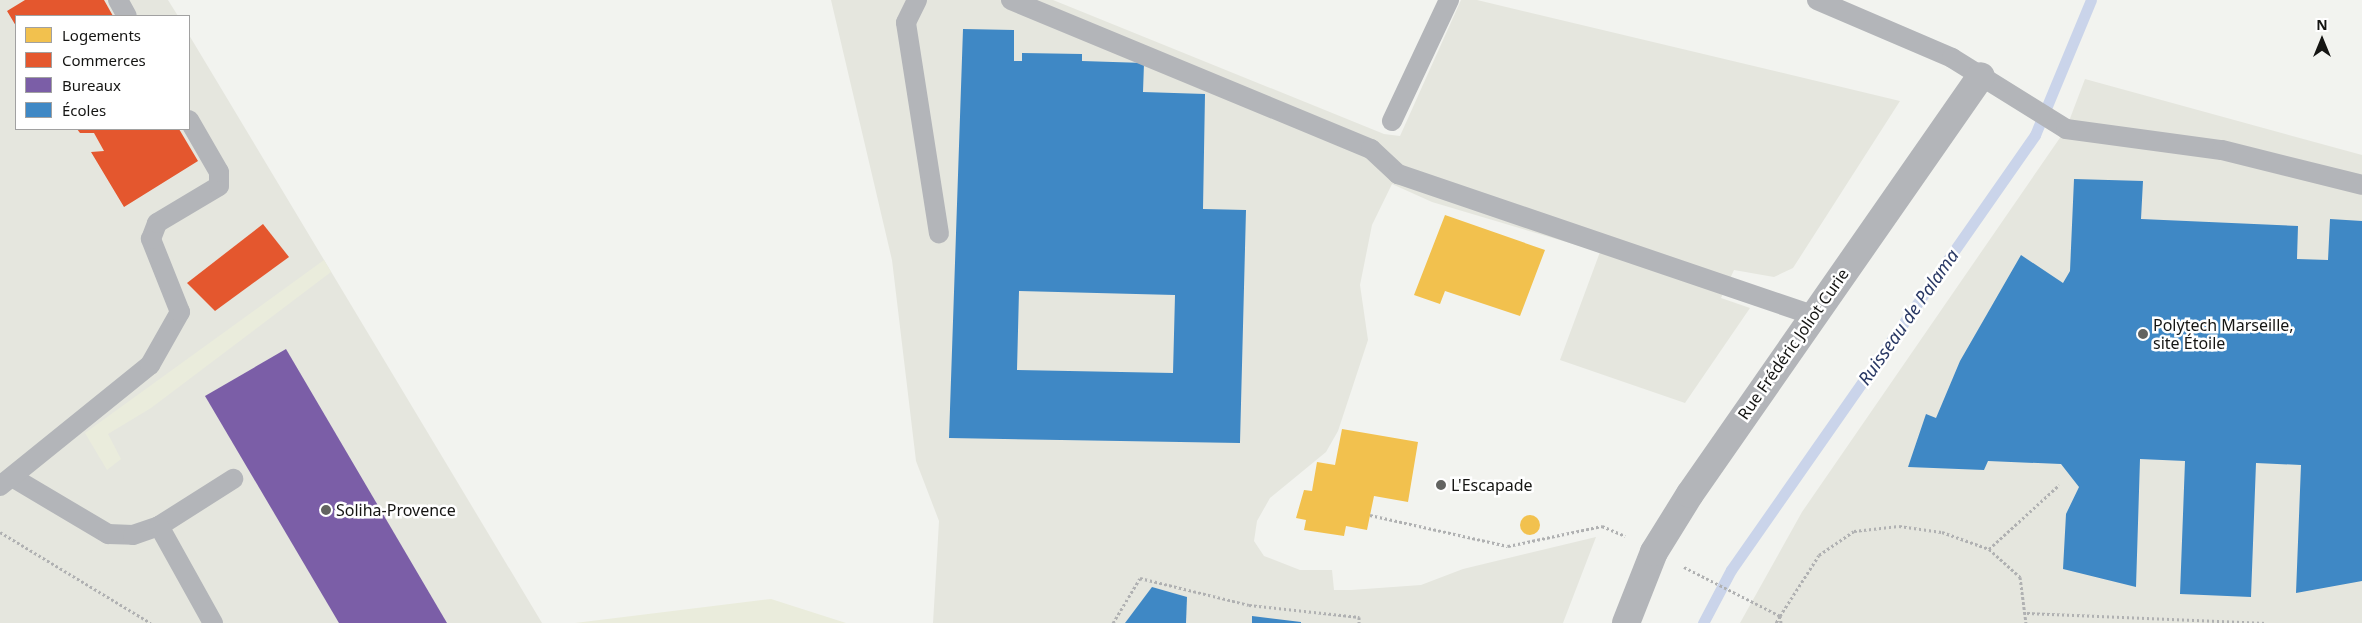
<!DOCTYPE html>
<html>
<head>
<meta charset="utf-8">
<style>
	body { margin:0 }
	#map { position:relative; width:2362px; height:623px; overflow:hidden; background:#f2f3ef; font-family:"Noto Sans",sans-serif }
	div>[style] { position:absolute }
	[style*='--x'] { left:calc(var(--x)*1px); top:calc(var(--y)*1px); width:calc(var(--w)*1px); rotate:calc(var(--a)*1deg) }
	.built>* { inset:0; background:#e5e6de }
	.green>* { inset:0; background:#eaecdc }
	.homes>* { inset:0; background:#f2c14e }
	.round { border-radius:50% }
	.shops>* { inset:0; background:#e4572e }
	.offices>* { inset:0; background:#7b5ea7 }
	.schools>* { inset:0; background:#3f88c5 }
	.stream>* { height:11px; margin:-5.5px; padding:0 5.5px; transform-origin:5.5px; border-radius:5.5px; background:#cad4ea }
	.path>* { height:3px; margin-top:-1.5px; transform-origin:0; background:repeating-linear-gradient(90deg,#b0b1b2 0 2.5px,transparent 0 5px) }
	.lane>* { height:20px; margin:-10px; padding:0 10px; transform-origin:10px; border-radius:10px; background:#b3b5b9 }
	.street>* { height:28px; margin:-14px; padding:0 14px; transform-origin:14px; border-radius:14px; background:#b3b5b9 }
	.dots>* { width:14px; height:14px; translate:-50% -50%; box-sizing:border-box; border:2px solid #fff; border-radius:50% }
	span { translate:-50% -50%; white-space:nowrap; text-align:center; line-height:1.15; -webkit-text-stroke:5px #fff; paint-order:stroke }
	.poi-label { font-size:16px; color:#151513 }
	.left { translate:0 -50%; text-align:left }
	.street-label { font-size:16px; color:#151513 }
	.water-label { font-size:18px; color:#2a3965; font-style:italic }
	.legend { position:absolute; left:15px; top:15px; width:175px; height:115px; box-sizing:border-box; background:#fff; border:1px solid #a1a1a1; margin:0; padding:6px 9px; list-style:none; font-size:15px; color:#151513 }
	.legend li { display:flex; align-items:center; gap:10px; height:25px }
	.legend b { width:25px; border:1px solid #a1a1a1 }
	.north { position:absolute; left:2297px; top:15px; width:50px; height:50px; -webkit-text-stroke:4px #fff; paint-order:stroke; rotate:0deg; font-size:14px; font-weight:700; line-height:20px; text-align:center; color:#151513 }
	.north::after { content:''; display:block; margin:auto; width:18px; height:22px; background:#151513; clip-path:polygon(50% 0,100% 100%,50% 72%,0 100%) }
</style>
</head>
<body>
<div id="map">
	<div class="built">
		<i style="clip-path:polygon(0 0,168px 0,178px 16px,16px 16px,16px 129px,189px 129px,189px 35px,542px 623px,0 623px)"></i>
		<i style="clip-path:polygon(831px 0,1053px 0,1384px 134px,1400px 136px,1461px 0,1477px 0,1900px 101px,1793px 268px,1774px 277px,1734px 270px,1721px 298px,1750px 308px,1685px 403px,1560px 360px,1600px 252px,1432px 202px,1392px 184px,1372px 225px,1360px 285px,1368px 340px,1338px 431px,1326px 452px,1270px 498px,1257px 521px,1254px 541px,1264px 556px,1300px 570px,1332px 570px,1334px 590px,1351px 590px,1421px 585px,1463px 569px,1596px 537px,1563px 623px,933px 623px,939px 521px,916px 461px,892px 260px)"></i>
		<i style="clip-path:polygon(2085px 79px,2362px 155px,2362px 623px,1740px 623px,1802px 512px,2066px 129px)"></i>
	</div>
	<div class="green">
		<i style="clip-path:polygon(324px 260px,331px 272px,151px 408px,108px 434px,121px 459px,107px 470px,85px 433px)"></i>
		<i style="clip-path:polygon(771px 599px,846px 623px,575px 623px)"></i>
	</div>
	<div class="homes">
		<i style="clip-path:polygon(1445px 215px,1545px 250px,1520px 316px,1445px 291px,1440px 304px,1414px 295px)"></i>
		<i style="clip-path:polygon(1342px 429px,1418px 442px,1408px 502px,1374px 496px,1367px 530px,1346px 526px,1344px 536px,1304px 530px,1306px 520px,1296px 518px,1304px 490px,1312px 491px,1317px 462px,1335px 465px)"></i>
		<i class="round" style="left:1520px;top:515px;width:20px;height:20px"></i>
	</div>
	<div class="shops">
		<i style="clip-path:polygon(25px 0,104px 0,113px 16px,16px 16px,16px 26px,7px 11px)"></i>
		<i style="clip-path:polygon(77px 129px,179px 129px,198px 161px,124px 207px,91px 152px,104px 151px,94px 133px,80px 133px)"></i>
		<i style="clip-path:polygon(263px 224px,289px 257px,215px 311px,187px 283px)"></i>
	</div>
	<div class="offices">
		<i style="clip-path:polygon(286px 349px,447px 623px,339px 623px,205px 396px)"></i>
	</div>
	<div class="schools">
		<i style="clip-path:polygon(evenodd,963px 29px,1014px 30px,1014px 61px,1022px 61px,1022px 53px,1082px 54px,1082px 61px,1144px 63px,1143px 92px,1205px 94px,1203px 209px,1246px 210px,1240px 443px,949px 438px,963px 29px,1019px 291px,1175px 295px,1173px 373px,1017px 370px,1019px 291px)"></i>
		<i style="clip-path:polygon(2074px 179px,2143px 181px,2141px 219px,2298px 226px,2297px 259px,2328px 260px,2330px 219px,2362px 221px,2362px 581px,2296px 593px,2301px 465px,2256px 463px,2251px 597px,2180px 594px,2185px 461px,2140px 459px,2136px 587px,2063px 569px,2066px 514px,2079px 487px,2061px 464px,1988px 461px,1984px 470px,1908px 467px,1926px 414px,1936px 418px,1960px 361px,2021px 255px,2063px 283px,2070px 271px)"></i>
		<i style="clip-path:polygon(1152px 587px,1187px 597px,1186px 623px,1125px 623px)"></i>
		<i style="clip-path:polygon(1252px 616px,1301px 622px,1301px 623px,1252px 623px)"></i>
	</div>
	<div class="stream">
		<i style="--x:1703;--y:623;--w:60;--a:-62.2"></i>
		<i style="--x:1731;--y:570;--w:531;--a:-55.05"></i>
		<i style="--x:2035;--y:135;--w:146;--a:-67.5"></i>
	</div>
	<div class="path">
		<i style="--x:1370;--y:515;--w:141;--a:12.7"></i>
		<i style="--x:1508;--y:546;--w:96;--a:-12"></i>
		<i style="--x:1602;--y:526;--w:25;--a:23"></i>
		<i style="--x:0;--y:532;--w:176;--a:31.1"></i>
		<i style="--x:1989;--y:549;--w:95;--a:-42.4"></i>
		<i style="--x:1684;--y:567;--w:108;--a:27"></i>
		<i style="--x:1780;--y:616;--w:8;--a:120"></i>
		<i style="--x:2027;--y:613;--w:240;--a:2.4"></i>
		<i style="--x:1113;--y:623;--w:52;--a:-59"></i>
		<i style="--x:1140;--y:578;--w:112;--a:13.9"></i>
		<i style="--x:1249;--y:605;--w:111;--a:6.2"></i>
		<i style="--x:1359;--y:617;--w:6;--a:90"></i>
		<i style="--x:1781;--y:623;--w:7;--a:-98"></i>
		<i style="--x:1780;--y:616;--w:72;--a:-57.4"></i>
		<i style="--x:1819;--y:555;--w:42;--a:-34.4"></i>
		<i style="--x:1854;--y:531;--w:45;--a:-6.3"></i>
		<i style="--x:1899;--y:526;--w:43;--a:7.9"></i>
		<i style="--x:1942;--y:532;--w:50;--a:19.9"></i>
		<i style="--x:1989;--y:549;--w:42;--a:42.1"></i>
		<i style="--x:2020;--y:577;--w:46;--a:82.6"></i>
	</div>
	<div class="lane">
		<i style="--x:118;--y:0;--w:18;--a:61"></i>
		<i style="--x:917;--y:0;--w:25;--a:116"></i>
		<i style="--x:906;--y:23;--w:213;--a:81.1"></i>
		<i style="--x:1011;--y:0;--w:390;--a:22.5"></i>
		<i style="--x:1371;--y:149;--w:37;--a:43"></i>
		<i style="--x:1398;--y:174;--w:437;--a:18.8"></i>
		<i style="--x:1817;--y:0;--w:147;--a:23.2"></i>
		<i style="--x:1952;--y:58;--w:134;--a:31.9"></i>
		<i style="--x:2066;--y:129;--w:157;--a:7.7"></i>
		<i style="--x:2222;--y:150;--w:144;--a:14"></i>
		<i style="--x:1392;--y:121;--w:134;--a:-64.8"></i>
		<i style="--x:12;--y:477;--w:112;--a:30.7"></i>
		<i style="--x:108;--y:534;--w:25;--a:2"></i>
		<i style="--x:133;--y:535;--w:28;--a:-19"></i>
		<i style="--x:159;--y:526;--w:88;--a:-32.4"></i>
		<i style="--x:0;--y:486;--w:193;--a:-38.9"></i>
		<i style="--x:150;--y:365;--w:61;--a:-60.5"></i>
		<i style="--x:180;--y:312;--w:79;--a:-111.7"></i>
		<i style="--x:151;--y:239;--w:17;--a:-69"></i>
		<i style="--x:157;--y:223;--w:72;--a:-30.8"></i>
		<i style="--x:219;--y:186;--w:14;--a:-90"></i>
		<i style="--x:219;--y:172;--w:60;--a:-120"></i>
		<i style="--x:159;--y:526;--w:111;--a:60.9"></i>
	</div>
	<div class="street">
		<i style="--x:1626;--y:623;--w:76;--a:-68.5"></i>
		<i style="--x:1654;--y:552;--w:68;--a:-58.2"></i>
		<i style="--x:1690;--y:494;--w:509;--a:-55.16"></i>
	</div>
	<div class="dots">
		<i style="left:2143px;top:334px;background:#626360"></i>
		<i style="left:1441px;top:485px;background:#626360"></i>
		<i style="left:326px;top:510px;background:#626360"></i>
	</div>
	<div class="poi-label">
		<span class="left" style="left:2153px;top:334px">Polytech Marseille,<br>site Étoile</span>
		<span class="left" style="left:1451px;top:485px">L'Escapade</span>
		<span class="left" style="left:336px;top:510px">Soliha-Provence</span>
	</div>
	<div class="street-label">
		<span style="left:1793px;top:344px;rotate:-55deg">Rue Frédéric Joliot Curie</span>
	</div>
	<div class="water-label">
		<span style="left:1908px;top:317px;rotate:-55deg">Ruisseau de Palama</span>
	</div>
	<ul class="legend">
	<li><b style="height:14px;background:#f2c14e"></b>Logements</li>
	<li><b style="height:14px;background:#e4572e"></b>Commerces</li>
	<li><b style="height:14px;background:#7b5ea7"></b>Bureaux</li>
	<li><b style="height:14px;background:#3f88c5"></b>Écoles</li>
	</ul>
	<div class="north">N</div>
</div>
</body>
</html>
